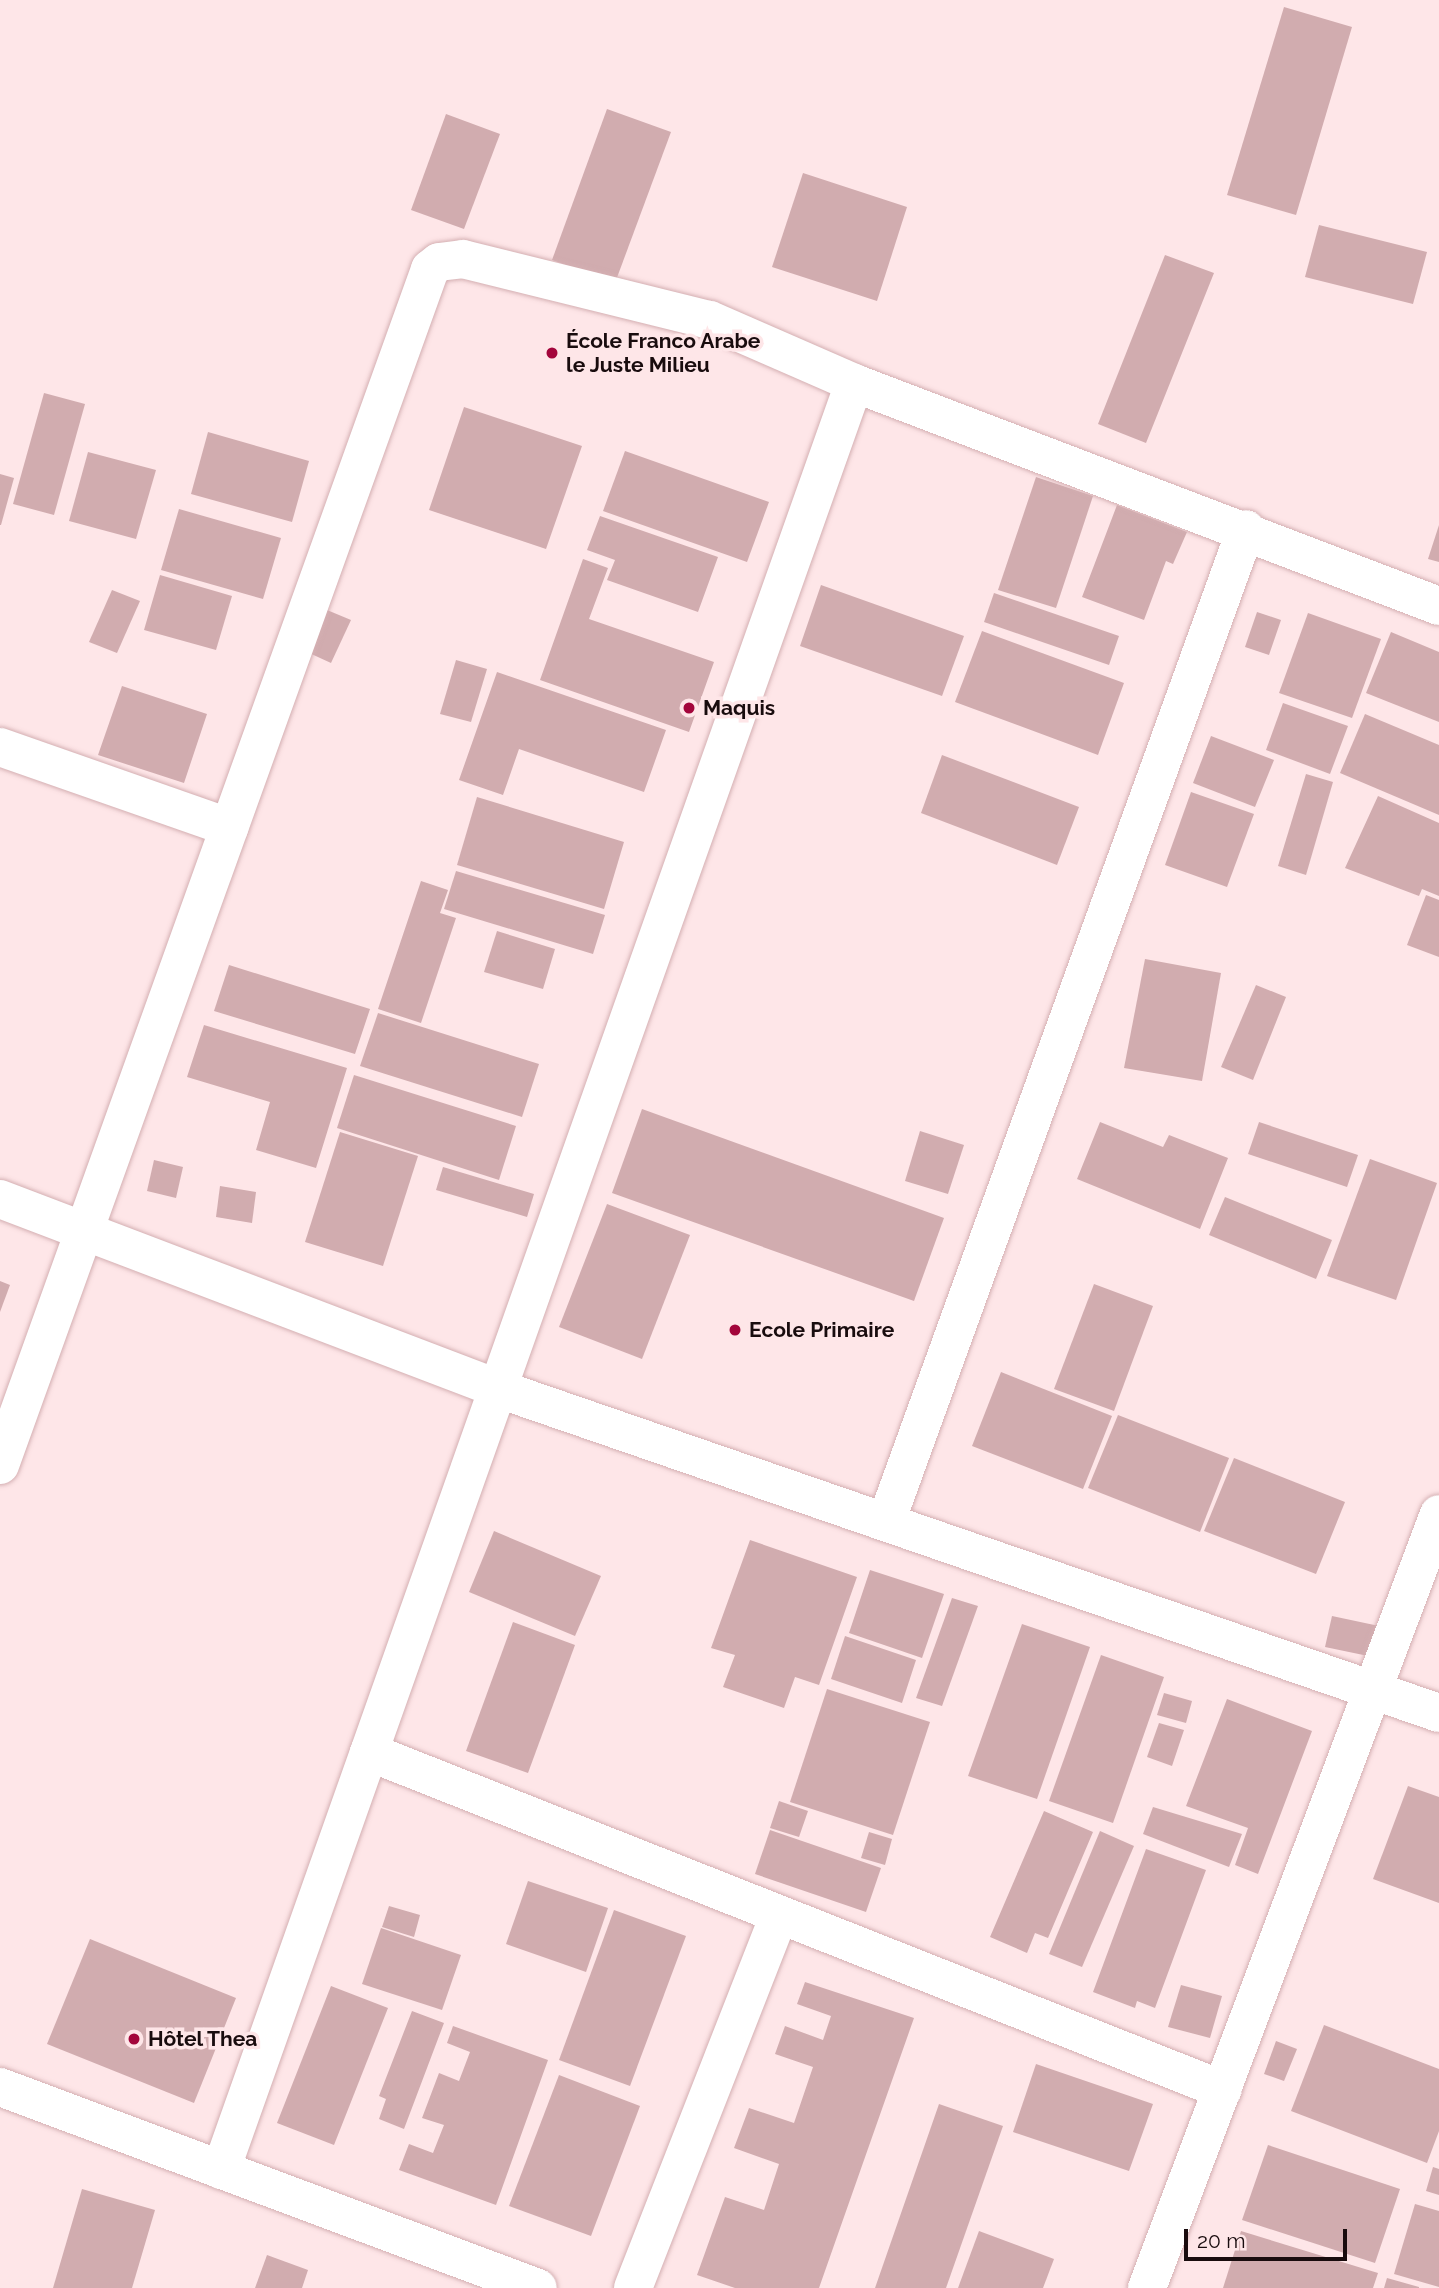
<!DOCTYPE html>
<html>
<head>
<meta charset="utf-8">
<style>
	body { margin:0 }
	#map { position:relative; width:1439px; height:2288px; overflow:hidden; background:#fee6e8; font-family:Raleway,sans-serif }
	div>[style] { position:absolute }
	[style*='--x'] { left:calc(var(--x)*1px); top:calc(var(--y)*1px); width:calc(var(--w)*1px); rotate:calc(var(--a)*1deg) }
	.building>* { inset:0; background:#d1acaf }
	.roads { filter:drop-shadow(0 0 2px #d4afb2) drop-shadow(0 0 2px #d4afb2) }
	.minor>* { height:38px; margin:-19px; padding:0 19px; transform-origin:19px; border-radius:19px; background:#fff }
	.dots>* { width:19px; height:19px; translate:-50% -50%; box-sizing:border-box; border:4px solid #fee6e8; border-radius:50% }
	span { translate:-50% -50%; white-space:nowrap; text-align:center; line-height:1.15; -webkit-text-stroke:7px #fee6e8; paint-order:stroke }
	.poi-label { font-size:21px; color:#190c0e; font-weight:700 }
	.left { translate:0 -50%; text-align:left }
	.scale { position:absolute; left:1184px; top:2229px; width:163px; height:32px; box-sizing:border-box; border:4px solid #190c0e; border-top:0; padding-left:9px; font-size:21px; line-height:24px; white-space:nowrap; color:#190c0e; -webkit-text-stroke:5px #fee6e8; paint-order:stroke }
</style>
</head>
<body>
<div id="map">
	<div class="building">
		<i style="clip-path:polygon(1284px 7px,1352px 27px,1296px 215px,1227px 195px)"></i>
		<i style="clip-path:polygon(607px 109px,671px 132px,615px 283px,552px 260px)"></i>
		<i style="clip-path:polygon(446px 114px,500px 134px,464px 229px,411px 210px)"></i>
		<i style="clip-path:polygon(803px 173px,907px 207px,877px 301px,772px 267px)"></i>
		<i style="clip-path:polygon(1319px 225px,1427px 252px,1413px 304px,1305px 277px)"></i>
		<i style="clip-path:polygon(1165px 255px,1214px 273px,1146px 443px,1098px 424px)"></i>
		<i style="clip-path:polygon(44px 393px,85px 404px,54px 515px,13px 504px)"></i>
		<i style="clip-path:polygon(464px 407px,582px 446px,546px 549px,429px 510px)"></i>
		<i style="clip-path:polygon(208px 432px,309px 461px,292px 522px,191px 494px)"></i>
		<i style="clip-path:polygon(625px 451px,769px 502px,747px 562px,603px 511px)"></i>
		<i style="clip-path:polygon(88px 452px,156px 470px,136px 539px,69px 521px)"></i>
		<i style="clip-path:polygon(0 474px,14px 478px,1px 525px,0 525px)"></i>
		<i style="clip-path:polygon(1036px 477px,1093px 496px,1056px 608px,998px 590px)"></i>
		<i style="clip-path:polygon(1117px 505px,1187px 532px,1173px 564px,1166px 561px,1144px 620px,1082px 597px)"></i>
		<i style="clip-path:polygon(179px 509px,281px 538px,263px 599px,161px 570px)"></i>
		<i style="clip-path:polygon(600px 516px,718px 557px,698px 612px,607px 580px,615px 560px,587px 550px)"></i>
		<i style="clip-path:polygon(1439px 525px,1439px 562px,1428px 559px)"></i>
		<i style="clip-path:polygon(583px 559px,608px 568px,589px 619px,714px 662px,689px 732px,540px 680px)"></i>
		<i style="clip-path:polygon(160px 575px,232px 596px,216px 650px,144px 630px)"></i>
		<i style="clip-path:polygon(821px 585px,964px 636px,942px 696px,800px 646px)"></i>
		<i style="clip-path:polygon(112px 590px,140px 601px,117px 653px,89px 642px)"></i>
		<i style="clip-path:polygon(994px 593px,1119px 636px,1109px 665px,984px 622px)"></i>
		<i style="clip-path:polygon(327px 610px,351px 620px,331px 663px,307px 652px)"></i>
		<i style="clip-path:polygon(1257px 612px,1281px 620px,1269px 655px,1245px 647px)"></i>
		<i style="clip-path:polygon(1308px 613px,1381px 639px,1352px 718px,1279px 693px)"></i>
		<i style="clip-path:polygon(982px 631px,1124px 683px,1098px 755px,955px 702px)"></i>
		<i style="clip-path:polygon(1391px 632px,1439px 652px,1439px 722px,1366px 693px)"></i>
		<i style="clip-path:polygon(456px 660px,487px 669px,471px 722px,440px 714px)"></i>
		<i style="clip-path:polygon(497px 672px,666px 730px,644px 792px,519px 749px,503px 795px,459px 780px)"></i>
		<i style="clip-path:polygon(122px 686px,207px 714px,184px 783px,98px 755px)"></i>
		<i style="clip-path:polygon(1283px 703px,1348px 726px,1330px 774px,1266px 750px)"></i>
		<i style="clip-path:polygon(1365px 714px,1439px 745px,1439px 815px,1340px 773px)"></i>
		<i style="clip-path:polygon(1211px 736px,1274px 760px,1255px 807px,1193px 783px)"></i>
		<i style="clip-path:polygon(942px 755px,1079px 807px,1057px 865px,921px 813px)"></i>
		<i style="clip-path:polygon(1306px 774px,1333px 782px,1306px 875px,1278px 866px)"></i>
		<i style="clip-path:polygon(1191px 792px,1254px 814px,1227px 887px,1165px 865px)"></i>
		<i style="clip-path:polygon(1378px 796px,1439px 823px,1439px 896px,1422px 889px,1419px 896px,1345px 868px)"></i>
		<i style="clip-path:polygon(477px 797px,624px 842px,604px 909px,457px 865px)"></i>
		<i style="clip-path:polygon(456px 871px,605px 915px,593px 954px,444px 909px)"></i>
		<i style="clip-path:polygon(421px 881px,448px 890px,440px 913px,456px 918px,421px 1023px,378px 1009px)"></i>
		<i style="clip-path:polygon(1426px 895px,1439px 900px,1439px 957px,1407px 945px)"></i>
		<i style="clip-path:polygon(497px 931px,555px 949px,543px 989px,484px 972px)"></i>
		<i style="clip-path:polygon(1145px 959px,1221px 973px,1202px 1081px,1124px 1068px)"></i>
		<i style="clip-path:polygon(229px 965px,370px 1009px,355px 1054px,214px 1011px)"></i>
		<i style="clip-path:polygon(1256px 985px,1286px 997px,1253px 1080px,1221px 1067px)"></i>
		<i style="clip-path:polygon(378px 1013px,539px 1064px,522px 1117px,360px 1066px)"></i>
		<i style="clip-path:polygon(204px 1025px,347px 1068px,316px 1168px,256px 1150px,270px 1102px,187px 1077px)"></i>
		<i style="clip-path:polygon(354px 1075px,516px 1126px,499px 1180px,337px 1128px)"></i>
		<i style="clip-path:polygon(642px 1109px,944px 1218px,914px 1301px,612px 1193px)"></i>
		<i style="clip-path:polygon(1100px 1122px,1163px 1147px,1169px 1135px,1228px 1158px,1200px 1229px,1077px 1179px)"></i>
		<i style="clip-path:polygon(1259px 1122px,1358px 1155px,1347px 1187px,1248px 1154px)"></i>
		<i style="clip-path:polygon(920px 1131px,964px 1145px,948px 1194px,905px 1181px)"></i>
		<i style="clip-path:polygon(340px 1132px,418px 1156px,383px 1266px,305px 1242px)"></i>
		<i style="clip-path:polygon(1370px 1159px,1437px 1183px,1396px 1300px,1327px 1276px)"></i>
		<i style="clip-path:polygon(154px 1160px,183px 1167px,176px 1198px,147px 1191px)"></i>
		<i style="clip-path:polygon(443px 1167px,534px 1194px,527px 1217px,436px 1190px)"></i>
		<i style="clip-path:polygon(220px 1186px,256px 1192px,252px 1223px,216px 1217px)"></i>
		<i style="clip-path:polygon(1225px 1197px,1332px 1240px,1316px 1279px,1209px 1235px)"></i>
		<i style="clip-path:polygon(607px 1204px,690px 1235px,642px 1359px,559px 1327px)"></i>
		<i style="clip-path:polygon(0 1281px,10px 1285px,0 1312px)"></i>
		<i style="clip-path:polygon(1094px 1284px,1153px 1306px,1114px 1411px,1054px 1389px)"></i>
		<i style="clip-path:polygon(1001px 1372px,1112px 1416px,1083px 1489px,972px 1446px)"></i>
		<i style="clip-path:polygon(1118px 1415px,1229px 1458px,1200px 1532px,1088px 1488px)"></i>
		<i style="clip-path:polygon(1234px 1458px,1345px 1502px,1316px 1574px,1204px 1531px)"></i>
		<i style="clip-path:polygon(494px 1531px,601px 1576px,575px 1636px,469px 1592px)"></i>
		<i style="clip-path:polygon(750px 1540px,857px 1577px,819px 1685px,795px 1677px,784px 1708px,723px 1687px,735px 1655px,711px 1648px)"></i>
		<i style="clip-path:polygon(870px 1570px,944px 1594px,922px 1658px,849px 1633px)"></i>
		<i style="clip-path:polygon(952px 1598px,978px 1606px,942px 1706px,916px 1698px)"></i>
		<i style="clip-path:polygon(1332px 1616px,1379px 1626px,1373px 1657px,1325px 1647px)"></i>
		<i style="clip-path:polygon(513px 1622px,575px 1645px,528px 1773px,466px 1751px)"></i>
		<i style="clip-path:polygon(1022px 1624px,1090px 1647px,1037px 1799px,968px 1776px)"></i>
		<i style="clip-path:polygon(845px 1636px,916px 1660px,902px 1703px,831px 1679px)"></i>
		<i style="clip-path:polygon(1101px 1655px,1164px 1677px,1113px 1823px,1049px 1801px)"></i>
		<i style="clip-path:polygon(827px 1689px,930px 1722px,893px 1835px,790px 1802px)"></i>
		<i style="clip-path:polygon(1164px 1693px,1192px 1701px,1186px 1723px,1157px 1715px)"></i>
		<i style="clip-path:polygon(1227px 1699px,1312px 1731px,1258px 1874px,1235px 1865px,1248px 1828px,1186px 1806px)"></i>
		<i style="clip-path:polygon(1159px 1723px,1184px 1730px,1172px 1766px,1147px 1757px)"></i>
		<i style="clip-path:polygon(1408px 1786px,1439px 1797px,1439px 1903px,1373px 1879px)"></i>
		<i style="clip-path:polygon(779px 1801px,808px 1811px,799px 1837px,770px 1828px)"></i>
		<i style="clip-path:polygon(1153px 1807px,1242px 1834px,1229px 1867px,1143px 1834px)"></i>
		<i style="clip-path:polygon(1044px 1811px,1093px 1832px,1048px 1938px,1035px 1933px,1027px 1953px,990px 1937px)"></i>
		<i style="clip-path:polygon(770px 1830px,881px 1868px,866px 1912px,755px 1874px)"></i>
		<i style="clip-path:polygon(1100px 1831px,1134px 1846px,1082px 1967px,1049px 1954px)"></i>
		<i style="clip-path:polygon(869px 1832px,892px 1839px,885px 1865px,861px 1858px)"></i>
		<i style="clip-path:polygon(1146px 1849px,1206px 1870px,1155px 2008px,1137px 2001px,1135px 2008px,1093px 1992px)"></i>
		<i style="clip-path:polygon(528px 1881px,608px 1908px,586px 1972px,506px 1944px)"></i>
		<i style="clip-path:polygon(389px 1906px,420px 1915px,414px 1937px,382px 1927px)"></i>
		<i style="clip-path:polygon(614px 1910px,686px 1936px,630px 2086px,559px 2060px)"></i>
		<i style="clip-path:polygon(381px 1928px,461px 1955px,442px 2010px,362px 1984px)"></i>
		<i style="clip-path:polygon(90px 1939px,236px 1998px,194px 2103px,47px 2044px)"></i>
		<i style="clip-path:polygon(805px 1982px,914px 2018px,819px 2288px,735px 2288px,697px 2275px,725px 2197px,764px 2210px,779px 2164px,734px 2148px,749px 2108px,794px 2123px,813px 2067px,775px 2054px,785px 2026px,823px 2040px,831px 2016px,797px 2004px)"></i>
		<i style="clip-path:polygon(1181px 1985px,1222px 1996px,1210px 2038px,1168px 2027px)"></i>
		<i style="clip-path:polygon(331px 1986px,388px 2008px,334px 2145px,277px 2123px)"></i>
		<i style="clip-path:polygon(412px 2011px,444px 2023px,404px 2129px,379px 2119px,386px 2099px,379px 2096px)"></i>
		<i style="clip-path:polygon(1324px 2025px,1439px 2069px,1439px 2131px,1427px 2163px,1291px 2111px)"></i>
		<i style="clip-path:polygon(453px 2026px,548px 2060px,496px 2205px,399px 2170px,409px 2144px,433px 2153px,444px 2125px,422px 2118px,439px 2073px,459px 2081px,470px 2052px,447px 2043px)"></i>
		<i style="clip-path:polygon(1276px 2041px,1297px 2049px,1284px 2081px,1264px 2074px)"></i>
		<i style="clip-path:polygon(1036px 2064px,1153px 2104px,1129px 2171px,1013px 2132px)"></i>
		<i style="clip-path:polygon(559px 2075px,640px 2106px,591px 2236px,509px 2206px)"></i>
		<i style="clip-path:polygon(939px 2104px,1003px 2126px,946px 2288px,875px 2288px)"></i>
		<i style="clip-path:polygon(1268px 2145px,1400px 2189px,1375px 2263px,1242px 2220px)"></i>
		<i style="clip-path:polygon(1433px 2167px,1439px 2169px,1439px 2195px,1426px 2191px)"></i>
		<i style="clip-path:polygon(82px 2189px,155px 2210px,132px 2288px,53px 2288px)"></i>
		<i style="clip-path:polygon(1415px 2204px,1439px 2211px,1439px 2287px,1394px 2274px)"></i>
		<i style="clip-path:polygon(979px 2231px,1054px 2259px,1043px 2288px,958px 2288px)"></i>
		<i style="clip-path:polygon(1241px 2231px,1378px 2273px,1373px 2288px,1223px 2288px)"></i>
		<i style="clip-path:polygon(267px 2255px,308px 2270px,302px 2288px,255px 2288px)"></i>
		<i style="clip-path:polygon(1387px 2278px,1419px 2287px,1419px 2288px,1384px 2288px)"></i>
	</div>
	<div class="roads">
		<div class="minor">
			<i style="--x:0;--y:747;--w:243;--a:19.3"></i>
			<i style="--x:0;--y:1199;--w:534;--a:20.84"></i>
			<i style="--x:499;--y:1389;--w:994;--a:19.02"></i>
			<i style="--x:0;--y:1465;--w:1271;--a:-70.22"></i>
			<i style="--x:430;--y:269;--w:11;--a:-38"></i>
			<i style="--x:439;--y:262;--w:24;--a:-7"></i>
			<i style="--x:463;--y:259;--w:254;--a:13.9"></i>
			<i style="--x:710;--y:320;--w:157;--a:23.6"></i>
			<i style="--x:854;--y:383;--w:626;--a:20.87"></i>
			<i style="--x:886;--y:1522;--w:1056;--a:-70.07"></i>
			<i style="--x:369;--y:1752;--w:918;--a:21.59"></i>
			<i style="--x:0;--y:2087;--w:574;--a:20.49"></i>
			<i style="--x:221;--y:2170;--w:1896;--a:-70.49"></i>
			<i style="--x:633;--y:2288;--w:401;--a:-68.6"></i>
			<i style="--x:1147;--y:2288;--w:827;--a:-69.33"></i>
		</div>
	</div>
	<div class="dots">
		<i style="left:552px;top:353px;background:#a3053b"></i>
		<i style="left:689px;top:708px;background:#a3053b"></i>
		<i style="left:735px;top:1330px;background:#a3053b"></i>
		<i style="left:134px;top:2039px;background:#a3053b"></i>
	</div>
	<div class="poi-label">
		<span class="left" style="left:566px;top:353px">École Franco Arabe<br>le Juste Milieu</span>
		<span class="left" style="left:703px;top:708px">Maquis</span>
		<span class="left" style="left:749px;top:1330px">Ecole Primaire</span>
		<span class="left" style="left:148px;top:2039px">Hôtel Thea</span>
	</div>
	<div class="scale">20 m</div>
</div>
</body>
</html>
